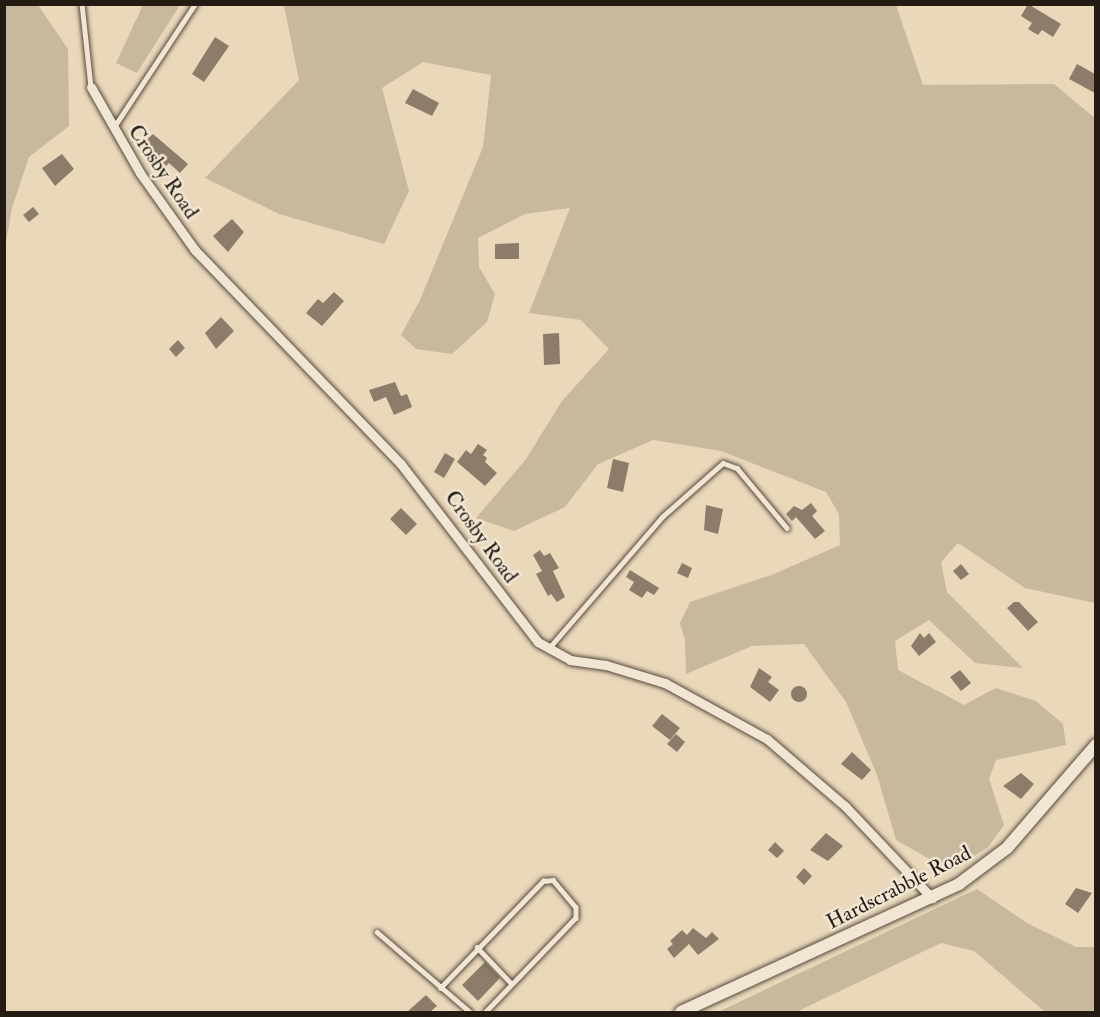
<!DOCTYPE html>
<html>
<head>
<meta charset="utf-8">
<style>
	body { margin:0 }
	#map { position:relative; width:1100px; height:1017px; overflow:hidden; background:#ead8bb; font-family:"IM FELL Double Pica",serif }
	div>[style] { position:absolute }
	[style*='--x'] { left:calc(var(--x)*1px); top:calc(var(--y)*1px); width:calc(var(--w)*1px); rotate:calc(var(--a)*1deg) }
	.green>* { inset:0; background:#c8b89e }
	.building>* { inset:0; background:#8b7d6a }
	.round { border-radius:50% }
	.roads { filter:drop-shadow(0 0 2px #564a3d) drop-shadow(0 0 2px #564a3d) }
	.service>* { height:4.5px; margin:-2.25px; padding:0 2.25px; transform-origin:2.25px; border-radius:2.25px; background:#f1e6d3 }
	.minor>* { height:9px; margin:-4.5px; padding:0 4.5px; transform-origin:4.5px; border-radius:4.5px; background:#f1e6d3 }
	.tertiary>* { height:12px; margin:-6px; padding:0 6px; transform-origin:6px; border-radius:6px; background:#f1e6d3 }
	span { translate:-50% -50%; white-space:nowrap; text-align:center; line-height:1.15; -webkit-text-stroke:5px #f1e6d3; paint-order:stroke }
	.street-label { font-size:21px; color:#241b13 }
	.frame { position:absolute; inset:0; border:6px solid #241b13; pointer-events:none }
</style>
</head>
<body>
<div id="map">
	<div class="green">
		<i style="clip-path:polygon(5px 4px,38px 5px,68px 49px,69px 126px,29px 157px,12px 208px,5px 247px)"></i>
		<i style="clip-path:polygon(143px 5px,180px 5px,137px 73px,116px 63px)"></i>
		<i style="clip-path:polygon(284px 5px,896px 5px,923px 85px,1054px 84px,1095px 118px,1095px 603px,1025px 588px,958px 543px,941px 562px,947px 592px,1023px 668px,975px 663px,929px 620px,895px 641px,898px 670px,964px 705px,996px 688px,1036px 701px,1063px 724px,1066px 745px,996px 760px,989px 779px,1004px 825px,988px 847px,951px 871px,896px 840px,877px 775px,846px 702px,804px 644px,752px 646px,686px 674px,685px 640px,680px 623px,690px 602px,774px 574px,840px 545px,839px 514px,826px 492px,721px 451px,653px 440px,598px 464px,565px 507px,514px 531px,476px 518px,526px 459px,562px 401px,609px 349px,581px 320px,529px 313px,570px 208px,525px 214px,478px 238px,479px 267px,495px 294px,487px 322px,452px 354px,416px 349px,401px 335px,420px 300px,483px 147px,491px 75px,423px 62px,382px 88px,409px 191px,384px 244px,279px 214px,205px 178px,299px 80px)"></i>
		<i style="clip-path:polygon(977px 889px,1027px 923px,1076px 947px,1095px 947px,1095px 1012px,1045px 1012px,974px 951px,941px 943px,796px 1012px,718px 1012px)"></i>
	</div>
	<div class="building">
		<i style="clip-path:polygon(1028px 4px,1061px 24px,1053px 37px,1042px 30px,1038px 35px,1028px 29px,1032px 23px,1021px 16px)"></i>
		<i style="clip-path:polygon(215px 37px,229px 46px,204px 82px,192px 74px)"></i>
		<i style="clip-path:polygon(1077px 64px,1095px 74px,1095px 93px,1069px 79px)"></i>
		<i style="clip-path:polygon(413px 89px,439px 103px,432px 116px,405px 103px)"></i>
		<i style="clip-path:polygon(153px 134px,188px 164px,180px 173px,169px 163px,166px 166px,143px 143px)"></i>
		<i style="clip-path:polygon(62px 154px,74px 169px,55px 186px,42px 168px)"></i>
		<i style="clip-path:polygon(33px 207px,39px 214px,29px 222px,23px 215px)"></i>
		<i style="clip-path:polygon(232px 219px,244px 232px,228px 252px,213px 236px)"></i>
		<i style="clip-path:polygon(519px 243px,519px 259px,495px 259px,495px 244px)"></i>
		<i style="clip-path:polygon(334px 292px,344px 301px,322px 326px,306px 313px,318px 299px,323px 303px)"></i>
		<i style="clip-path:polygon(221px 317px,234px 331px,216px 349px,205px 333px)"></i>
		<i style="clip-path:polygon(559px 333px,560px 364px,544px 365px,543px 334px)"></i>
		<i style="clip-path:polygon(178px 340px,185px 348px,176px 357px,169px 349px)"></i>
		<i style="clip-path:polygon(395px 382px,401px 396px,407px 394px,412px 407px,394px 415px,386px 397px,374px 402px,369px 390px)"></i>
		<i style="clip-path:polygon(478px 444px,487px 450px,483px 455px,487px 458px,485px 462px,497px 473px,485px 486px,457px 462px,466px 450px,471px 454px)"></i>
		<i style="clip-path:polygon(445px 453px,455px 459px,444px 478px,434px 472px)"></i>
		<i style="clip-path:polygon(613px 459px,629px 463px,623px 492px,607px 488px)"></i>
		<i style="clip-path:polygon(811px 503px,817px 511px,812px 516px,825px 531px,815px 539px,796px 517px,792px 521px,786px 514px,794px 506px,802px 510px)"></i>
		<i style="clip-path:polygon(706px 505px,723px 509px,718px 534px,704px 530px)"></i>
		<i style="clip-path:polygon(401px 508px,417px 524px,406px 535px,390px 519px)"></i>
		<i style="clip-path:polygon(540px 550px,544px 556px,550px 553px,559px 568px,553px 571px,565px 597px,557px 602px,551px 594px,548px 596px,536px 574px,542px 571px,533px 555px)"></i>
		<i style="clip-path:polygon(682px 563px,692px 568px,688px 578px,677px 573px)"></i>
		<i style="clip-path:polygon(961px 564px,969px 574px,961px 580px,953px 571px)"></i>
		<i style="clip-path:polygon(630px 570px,659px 588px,654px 595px,647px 591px,642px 598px,629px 590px,634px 582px,626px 577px)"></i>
		<i style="clip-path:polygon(1014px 602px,1019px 602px,1038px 622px,1028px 631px,1007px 608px)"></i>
		<i style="clip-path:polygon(920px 633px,924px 638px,929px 633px,936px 642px,919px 656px,911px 646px)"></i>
		<i style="clip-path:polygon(759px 668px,772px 677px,768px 682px,779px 690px,770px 702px,750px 687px)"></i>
		<i style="clip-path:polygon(960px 670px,971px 683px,961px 691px,950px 677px)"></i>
		<i class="round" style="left:791px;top:686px;width:16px;height:16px"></i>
		<i style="clip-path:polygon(662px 714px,680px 728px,670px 740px,652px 726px)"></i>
		<i style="clip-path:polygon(676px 734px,685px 742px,677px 752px,667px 744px)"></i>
		<i style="clip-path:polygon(852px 752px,871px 770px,862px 780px,841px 764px)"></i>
		<i style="clip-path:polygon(1021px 773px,1034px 784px,1021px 799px,1003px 786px)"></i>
		<i style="clip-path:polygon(826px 833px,843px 846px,828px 861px,810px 850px)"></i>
		<i style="clip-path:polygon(775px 842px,784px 851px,777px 858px,768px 850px)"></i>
		<i style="clip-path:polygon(804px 868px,812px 876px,804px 885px,796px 877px)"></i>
		<i style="clip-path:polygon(1076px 888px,1092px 893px,1078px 913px,1065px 904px)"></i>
		<i style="clip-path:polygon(693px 928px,706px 938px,712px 932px,719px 939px,698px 955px,689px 944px,674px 958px,667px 949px,673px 944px,670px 941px,682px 930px,687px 935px)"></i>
		<i style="clip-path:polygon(485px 962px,500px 978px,478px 1001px,462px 985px)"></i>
		<i style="clip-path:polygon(426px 995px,437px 1006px,430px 1012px,407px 1012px)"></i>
	</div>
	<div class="roads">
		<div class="service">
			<i style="--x:82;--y:4;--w:83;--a:83.8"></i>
			<i style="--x:114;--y:127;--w:147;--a:-56.6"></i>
			<i style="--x:549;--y:648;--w:173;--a:-49.2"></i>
			<i style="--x:662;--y:517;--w:81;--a:-41.5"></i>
			<i style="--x:723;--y:463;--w:15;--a:20"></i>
			<i style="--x:737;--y:468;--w:78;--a:50.2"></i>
			<i style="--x:377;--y:932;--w:123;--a:40.7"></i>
			<i style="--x:477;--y:947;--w:50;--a:46.6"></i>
			<i style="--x:440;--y:988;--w:149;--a:-46.1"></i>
			<i style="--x:543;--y:881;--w:10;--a:-6"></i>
			<i style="--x:553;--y:880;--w:35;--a:50"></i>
			<i style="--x:576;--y:907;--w:11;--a:90"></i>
			<i style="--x:576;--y:918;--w:130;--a:133.8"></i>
		</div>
		<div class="minor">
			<i style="--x:91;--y:87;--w:99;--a:60.3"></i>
			<i style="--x:140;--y:173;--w:95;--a:54.5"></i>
			<i style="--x:195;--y:250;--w:296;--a:46.1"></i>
			<i style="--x:400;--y:463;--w:226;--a:52.4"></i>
			<i style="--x:538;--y:642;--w:37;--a:29"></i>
			<i style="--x:570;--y:660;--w:36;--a:8"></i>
			<i style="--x:606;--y:665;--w:62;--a:17"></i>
			<i style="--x:665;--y:683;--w:116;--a:28.8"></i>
			<i style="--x:767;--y:739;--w:103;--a:40.7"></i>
			<i style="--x:845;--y:806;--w:127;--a:46.6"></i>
		</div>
		<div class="tertiary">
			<i style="--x:681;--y:1012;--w:306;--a:-24.7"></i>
			<i style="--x:959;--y:884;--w:60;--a:-36.9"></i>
			<i style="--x:1007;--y:848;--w:136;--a:-49.2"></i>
		</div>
	</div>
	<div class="street-label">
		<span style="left:163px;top:172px;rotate:56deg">Crosby Road</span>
		<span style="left:481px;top:537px;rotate:54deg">Crosby Road</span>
		<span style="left:899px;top:888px;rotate:-27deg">Hardscrabble Road</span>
	</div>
	<div class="frame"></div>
</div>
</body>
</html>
